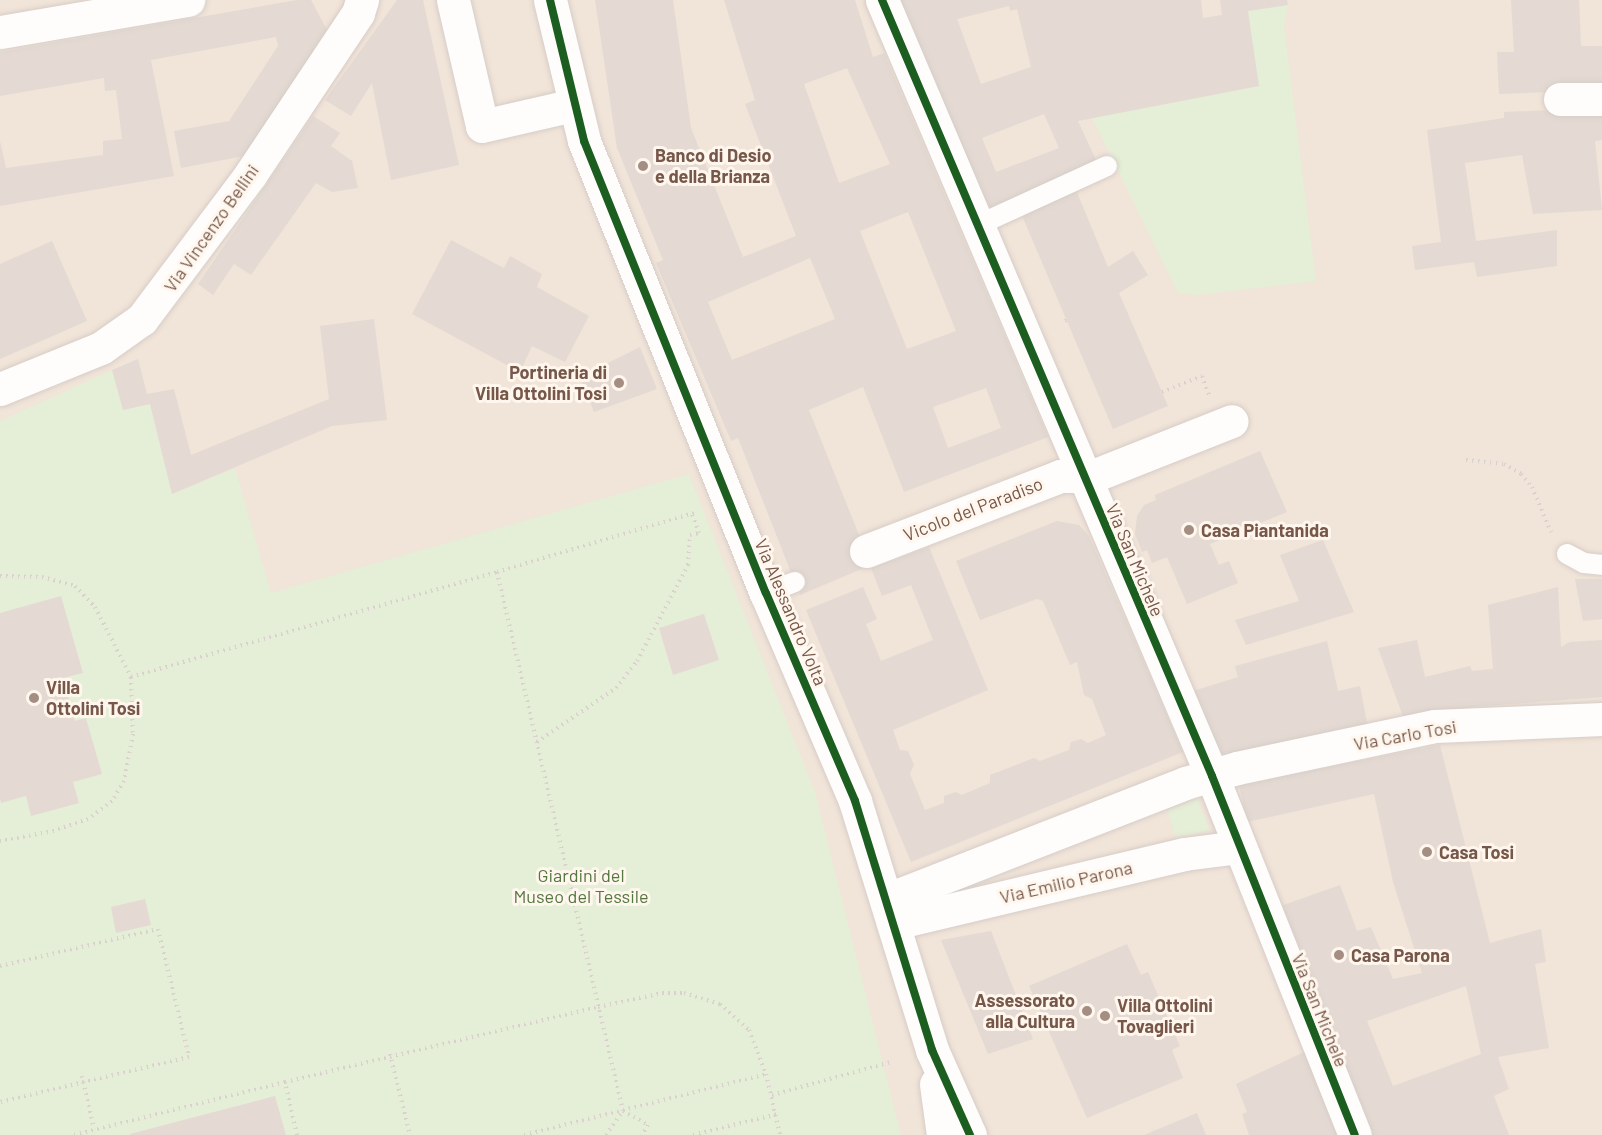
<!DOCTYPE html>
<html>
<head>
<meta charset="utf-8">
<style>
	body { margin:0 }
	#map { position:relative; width:1602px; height:1135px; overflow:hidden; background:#f8f2eb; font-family:Barlow,sans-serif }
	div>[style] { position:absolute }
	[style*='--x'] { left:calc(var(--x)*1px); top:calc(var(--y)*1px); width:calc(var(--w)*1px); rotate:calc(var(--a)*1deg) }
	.residential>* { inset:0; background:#f1e4d8 }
	.green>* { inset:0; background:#e5eed6 }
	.building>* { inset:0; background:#e4dad3 }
	.path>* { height:4px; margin-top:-2px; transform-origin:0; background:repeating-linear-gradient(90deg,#dad1ce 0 1.5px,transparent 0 6px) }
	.roads { filter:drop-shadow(0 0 2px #d6cdc8) drop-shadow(0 0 2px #d6cdc8) }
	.lane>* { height:20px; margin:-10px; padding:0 10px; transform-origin:10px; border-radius:10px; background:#fefdfc }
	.street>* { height:33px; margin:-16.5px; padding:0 16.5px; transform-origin:16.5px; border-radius:16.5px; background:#fefdfc }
	.cycleway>* { height:8px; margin:-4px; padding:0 4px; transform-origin:4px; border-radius:4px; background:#1b5e20 }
	.dots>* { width:16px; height:16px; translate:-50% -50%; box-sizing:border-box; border:3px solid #fff7ed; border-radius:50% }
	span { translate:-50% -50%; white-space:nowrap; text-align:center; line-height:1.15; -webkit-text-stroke:6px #fff7ed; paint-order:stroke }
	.poi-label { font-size:18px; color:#77574a; font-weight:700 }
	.left { translate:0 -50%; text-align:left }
	.right { translate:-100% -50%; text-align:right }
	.street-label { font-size:18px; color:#77574a }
	.park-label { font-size:18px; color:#53773f }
</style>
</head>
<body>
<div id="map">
	<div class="residential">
		<i style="clip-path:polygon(0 0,1602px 0,1602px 1135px,0 1135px)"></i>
	</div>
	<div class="green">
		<i style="clip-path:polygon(1288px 5px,1284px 25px,1316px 281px,1197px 295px,1178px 293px,1092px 118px,1258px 86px,1248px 11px)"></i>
		<i style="clip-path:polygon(112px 370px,123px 410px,150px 404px,172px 494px,235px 468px,271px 593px,689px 474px,815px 792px,901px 1135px,0 1135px,0 421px)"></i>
		<i style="clip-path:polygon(1197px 799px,1210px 830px,1176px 838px,1167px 810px)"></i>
	</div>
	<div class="building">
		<i style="clip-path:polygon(297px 0,311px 0,327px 30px,244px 156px,181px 168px,174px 131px,229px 121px,278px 46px,276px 37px,151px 60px,174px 176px,0 206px,0 141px,6px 168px,103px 155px,103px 141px,122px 139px,116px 90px,105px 91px,104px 78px,0 96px,0 52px)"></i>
		<i style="clip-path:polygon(397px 0,423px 0,459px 165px,391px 180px,372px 83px,351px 116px,325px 100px)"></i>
		<i style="clip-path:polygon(evenodd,595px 0,673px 0,691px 128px,743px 257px,796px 236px,745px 104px,755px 100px,724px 0,855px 0,873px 57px,884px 53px,1048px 437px,904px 492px,863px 387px,809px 410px,871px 565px,800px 595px,738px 438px,731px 441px,656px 263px,663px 260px,617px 148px,595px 0,847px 68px,890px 164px,839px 183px,804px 84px,847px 68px,595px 0,908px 212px,956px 331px,907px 349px,860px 231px,908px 212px,595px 0,810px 258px,835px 319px,732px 360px,708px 302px,810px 258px,595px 0,986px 388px,1001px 428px,948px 448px,933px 407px,986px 388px)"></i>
		<i style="clip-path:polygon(evenodd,889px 0,1201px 0,1203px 18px,1222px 15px,1220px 0,1287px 0,1288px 5px,1248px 11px,1259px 86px,1078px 121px,1098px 164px,976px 217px,889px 0,1009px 6px,1010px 11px,1017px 9px,1031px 67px,981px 84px,957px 19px,1009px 6px,889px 0,1044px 114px,1059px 148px,996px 172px,982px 138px,1044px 114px)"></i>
		<i style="clip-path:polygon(1511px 0,1579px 0,1581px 46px,1602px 46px,1602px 90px,1499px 94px,1497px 52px,1514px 52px)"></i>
		<i style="clip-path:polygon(1602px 108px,1602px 140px,1595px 141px,1602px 210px,1533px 214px,1522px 155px,1465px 163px,1476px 241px,1557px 230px,1557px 266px,1477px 277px,1474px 262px,1415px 270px,1412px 246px,1441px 242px,1427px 130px,1504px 118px,1504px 112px)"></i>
		<i style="clip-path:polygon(313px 116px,340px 133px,331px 146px,352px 161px,358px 188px,332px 192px,316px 183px,251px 275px,234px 264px,213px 295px,198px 284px)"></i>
		<i style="clip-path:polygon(1076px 190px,1108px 267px,1133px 251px,1148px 275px,1119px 293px,1168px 406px,1113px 429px,1020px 211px)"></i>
		<i style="clip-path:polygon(451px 240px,504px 268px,510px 256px,542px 274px,537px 287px,589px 316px,565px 362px,532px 346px,520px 372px,412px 314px)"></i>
		<i style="clip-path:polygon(52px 241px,87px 321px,0 359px,0 264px)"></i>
		<i style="clip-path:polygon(374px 319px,387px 420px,332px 426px,172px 494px,150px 404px,123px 410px,112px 370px,138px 359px,147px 394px,174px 389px,191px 455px,329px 399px,320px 326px)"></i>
		<i style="clip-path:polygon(640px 347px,657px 389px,594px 412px,580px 377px)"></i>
		<i style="clip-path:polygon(1260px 451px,1287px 512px,1210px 544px,1219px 565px,1229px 561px,1238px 583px,1187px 604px,1167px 557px,1152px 563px,1147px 550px,1142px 552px,1135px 534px,1137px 516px,1144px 505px,1156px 500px,1155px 495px)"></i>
		<i style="clip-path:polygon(1057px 521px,1079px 525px,1089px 536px,1183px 752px,911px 862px,806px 610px,863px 587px,877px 619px,866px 624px,881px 661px,933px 640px,911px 585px,882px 596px,871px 568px,929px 547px,988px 690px,893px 730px,900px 750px,908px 751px,914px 765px,910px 774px,925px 810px,944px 803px,944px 796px,956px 792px,962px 795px,990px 783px,990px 775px,1034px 758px,1040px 761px,1069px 750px,1071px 742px,1081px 739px,1088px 743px,1106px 735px,1092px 699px,1084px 695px,1077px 662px,1070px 665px,1043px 601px,1037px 599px,980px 620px,956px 561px)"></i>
		<i style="clip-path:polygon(1323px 540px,1354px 612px,1246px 645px,1235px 620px,1299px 601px,1280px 555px)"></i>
		<i style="clip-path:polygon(1575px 579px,1602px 579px,1602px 619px,1583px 621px)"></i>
		<i style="clip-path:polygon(1558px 587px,1561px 647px,1570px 642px,1602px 640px,1602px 697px,1473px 707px,1405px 722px,1378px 648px,1417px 640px,1425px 677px,1470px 666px,1472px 671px,1493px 669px,1488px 605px)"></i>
		<i style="clip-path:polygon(61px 596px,83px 673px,63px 678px,75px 721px,86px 718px,102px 774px,73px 782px,79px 803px,31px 816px,26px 796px,1px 803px,0 799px,0 613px)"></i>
		<i style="clip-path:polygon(704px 614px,719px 660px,673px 675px,659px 628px)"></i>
		<i style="clip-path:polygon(1327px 641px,1338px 691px,1360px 686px,1368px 728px,1213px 756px,1187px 693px,1238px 677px,1235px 666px)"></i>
		<i style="clip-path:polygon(evenodd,1440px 745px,1490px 943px,1541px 929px,1546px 962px,1535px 964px,1549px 1048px,1498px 1057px,1509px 1089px,1494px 1096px,1509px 1135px,1372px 1135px,1275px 908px,1340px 885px,1357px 931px,1371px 927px,1393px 979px,1422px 973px,1393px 882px,1374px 794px,1247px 822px,1239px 785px,1440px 745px,1466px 986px,1481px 1054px,1393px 1086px,1367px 1021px,1466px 986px)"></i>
		<i style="clip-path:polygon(145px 899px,151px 925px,116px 933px,111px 907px)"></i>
		<i style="clip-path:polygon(991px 931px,1033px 1039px,988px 1054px,941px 940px)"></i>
		<i style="clip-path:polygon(1127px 944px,1141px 975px,1148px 972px,1180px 1046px,1172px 1050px,1183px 1078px,1087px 1118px,1029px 986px)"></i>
		<i style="clip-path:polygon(1306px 1051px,1341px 1135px,1249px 1135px,1242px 1114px,1247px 1112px,1236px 1084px)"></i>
		<i style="clip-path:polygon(275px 1096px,286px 1135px,130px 1135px,130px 1134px)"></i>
		<i style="clip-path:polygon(1197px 1113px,1206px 1135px,1144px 1135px)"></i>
	</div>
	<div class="path">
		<i style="--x:1065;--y:321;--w:2;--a:-27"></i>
		<i style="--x:1162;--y:392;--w:43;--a:-21.8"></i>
		<i style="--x:1202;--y:376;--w:20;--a:70"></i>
		<i style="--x:1466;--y:460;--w:38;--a:6"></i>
		<i style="--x:1504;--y:464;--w:20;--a:30"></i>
		<i style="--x:1521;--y:474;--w:17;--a:50"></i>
		<i style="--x:1532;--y:487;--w:49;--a:67.1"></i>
		<i style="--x:0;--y:576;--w:42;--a:1.4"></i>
		<i style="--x:42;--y:577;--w:34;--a:15"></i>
		<i style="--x:75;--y:586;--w:29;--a:46"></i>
		<i style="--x:95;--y:607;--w:79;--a:62.8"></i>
		<i style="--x:131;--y:677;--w:57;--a:88"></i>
		<i style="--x:133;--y:734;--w:48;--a:100.8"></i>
		<i style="--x:124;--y:781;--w:23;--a:121"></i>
		<i style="--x:112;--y:801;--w:30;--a:143"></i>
		<i style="--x:88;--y:819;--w:36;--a:161"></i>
		<i style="--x:54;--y:831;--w:55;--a:169.5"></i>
		<i style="--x:131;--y:677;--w:381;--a:-16"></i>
		<i style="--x:537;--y:742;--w:96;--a:-34.4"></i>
		<i style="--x:616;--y:688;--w:34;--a:-52"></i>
		<i style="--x:637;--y:661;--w:109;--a:-62"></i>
		<i style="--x:688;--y:565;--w:30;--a:-86"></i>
		<i style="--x:690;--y:535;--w:9;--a:-13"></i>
		<i style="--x:699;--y:533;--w:20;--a:-110"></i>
		<i style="--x:0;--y:966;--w:162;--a:-13.2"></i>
		<i style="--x:158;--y:929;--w:132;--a:76.4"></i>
		<i style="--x:189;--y:1057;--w:194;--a:166.6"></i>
		<i style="--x:390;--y:1054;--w:83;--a:76.1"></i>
		<i style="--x:82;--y:1076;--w:54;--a:77.2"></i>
		<i style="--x:772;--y:1095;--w:123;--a:-15.5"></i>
		<i style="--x:623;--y:1111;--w:29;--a:29"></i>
		<i style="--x:648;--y:1125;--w:12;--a:121"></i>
		<i style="--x:74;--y:1135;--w:218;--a:-14.1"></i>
		<i style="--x:297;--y:1135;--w:54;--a:-102.8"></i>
		<i style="--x:285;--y:1082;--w:322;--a:-13.5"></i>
		<i style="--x:598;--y:1007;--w:66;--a:-12.3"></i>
		<i style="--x:662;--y:993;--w:22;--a:0"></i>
		<i style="--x:684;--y:993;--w:38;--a:17"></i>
		<i style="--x:720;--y:1004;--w:39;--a:42"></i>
		<i style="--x:749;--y:1030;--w:47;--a:68.9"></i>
		<i style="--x:766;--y:1074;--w:63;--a:77.1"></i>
		<i style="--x:524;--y:1135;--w:250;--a:-14.1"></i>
		<i style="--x:606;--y:1135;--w:29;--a:-55"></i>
		<i style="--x:623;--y:1111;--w:554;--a:-103.16"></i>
		<i style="--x:497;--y:572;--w:209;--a:-16.7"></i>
		<i style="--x:693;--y:1135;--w:88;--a:-13.9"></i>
	</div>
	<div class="roads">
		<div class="lane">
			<i style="--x:976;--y:226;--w:144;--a:-24.6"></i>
			<i style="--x:1567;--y:554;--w:19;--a:28"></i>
			<i style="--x:1584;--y:563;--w:18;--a:6"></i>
			<i style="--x:766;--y:593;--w:31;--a:-21"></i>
		</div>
		<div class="street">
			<i style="--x:453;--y:0;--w:129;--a:77"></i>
			<i style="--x:482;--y:126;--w:94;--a:-12.9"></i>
			<i style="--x:550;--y:0;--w:145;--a:76.4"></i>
			<i style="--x:584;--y:141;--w:487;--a:68.1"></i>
			<i style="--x:766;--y:593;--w:226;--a:66.8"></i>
			<i style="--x:855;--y:801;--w:261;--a:72.8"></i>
			<i style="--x:932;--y:1050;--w:93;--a:65.9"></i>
			<i style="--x:882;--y:0;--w:843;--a:66.96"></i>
			<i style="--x:1212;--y:776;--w:386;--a:68.3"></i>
			<i style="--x:0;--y:32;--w:191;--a:-9.7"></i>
			<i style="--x:1560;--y:99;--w:42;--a:0"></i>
			<i style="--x:0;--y:389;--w:109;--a:-22.1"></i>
			<i style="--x:101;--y:348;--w:50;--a:-35.3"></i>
			<i style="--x:142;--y:319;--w:180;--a:-53.1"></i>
			<i style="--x:250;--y:175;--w:195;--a:-56.3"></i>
			<i style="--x:358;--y:13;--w:14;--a:-73"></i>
			<i style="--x:866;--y:551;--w:208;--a:-21.1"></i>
			<i style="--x:1060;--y:476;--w:33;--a:0"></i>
			<i style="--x:1093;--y:476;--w:149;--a:-21.6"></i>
			<i style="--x:888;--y:899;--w:319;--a:-21.3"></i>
			<i style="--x:1185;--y:783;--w:54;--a:-16.1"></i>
			<i style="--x:1237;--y:768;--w:202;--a:-12"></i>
			<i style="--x:1435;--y:726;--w:167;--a:-2.4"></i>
			<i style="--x:895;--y:923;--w:297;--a:-13.4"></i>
			<i style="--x:1184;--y:854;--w:54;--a:-7.4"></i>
			<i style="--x:936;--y:1084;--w:51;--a:82.2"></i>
		</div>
	</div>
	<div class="cycleway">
		<i style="--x:550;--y:0;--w:145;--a:76.4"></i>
		<i style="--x:584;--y:141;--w:487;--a:68.1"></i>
		<i style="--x:766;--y:593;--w:226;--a:66.8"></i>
		<i style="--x:855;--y:801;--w:261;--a:72.8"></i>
		<i style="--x:932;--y:1050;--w:93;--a:65.9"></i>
		<i style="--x:882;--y:0;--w:843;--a:66.96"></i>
		<i style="--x:1212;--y:776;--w:386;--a:68.3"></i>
	</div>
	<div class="dots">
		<i style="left:643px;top:166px;background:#a48d82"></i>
		<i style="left:619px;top:383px;background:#a48d82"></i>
		<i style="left:1189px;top:530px;background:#a48d82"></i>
		<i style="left:34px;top:698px;background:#a48d82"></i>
		<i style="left:1427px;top:852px;background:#a48d82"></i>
		<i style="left:1339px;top:955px;background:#a48d82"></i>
		<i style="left:1087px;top:1011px;background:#a48d82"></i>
		<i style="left:1105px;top:1016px;background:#a48d82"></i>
	</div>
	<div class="poi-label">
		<span class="left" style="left:655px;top:166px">Banco di Desio<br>e della Brianza</span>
		<span class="right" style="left:607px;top:383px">Portineria di<br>Villa Ottolini Tosi</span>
		<span class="left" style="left:1201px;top:530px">Casa Piantanida</span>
		<span class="left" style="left:46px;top:698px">Villa<br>Ottolini Tosi</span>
		<span class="left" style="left:1439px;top:852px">Casa Tosi</span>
		<span class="left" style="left:1351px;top:955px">Casa Parona</span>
		<span class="right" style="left:1075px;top:1011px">Assessorato<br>alla Cultura</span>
		<span class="left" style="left:1117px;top:1016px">Villa Ottolini<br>Tovaglieri</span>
	</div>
	<div class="street-label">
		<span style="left:211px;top:228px;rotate:-55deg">Via Vincenzo Bellini</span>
		<span style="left:973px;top:509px;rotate:-21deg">Vicolo del Paradiso</span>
		<span style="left:1135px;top:560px;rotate:67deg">Via San Michele</span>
		<span style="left:791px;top:612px;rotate:67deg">Via Alessandro Volta</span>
		<span style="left:1405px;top:735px;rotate:-10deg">Via Carlo Tosi</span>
		<span style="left:1066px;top:882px;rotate:-13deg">Via Emilio Parona</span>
		<span style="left:1320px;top:1010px;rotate:68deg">Via San Michele</span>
	</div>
	<div class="park-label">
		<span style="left:581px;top:886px">Giardini del<br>Museo del Tessile</span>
	</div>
</div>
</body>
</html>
